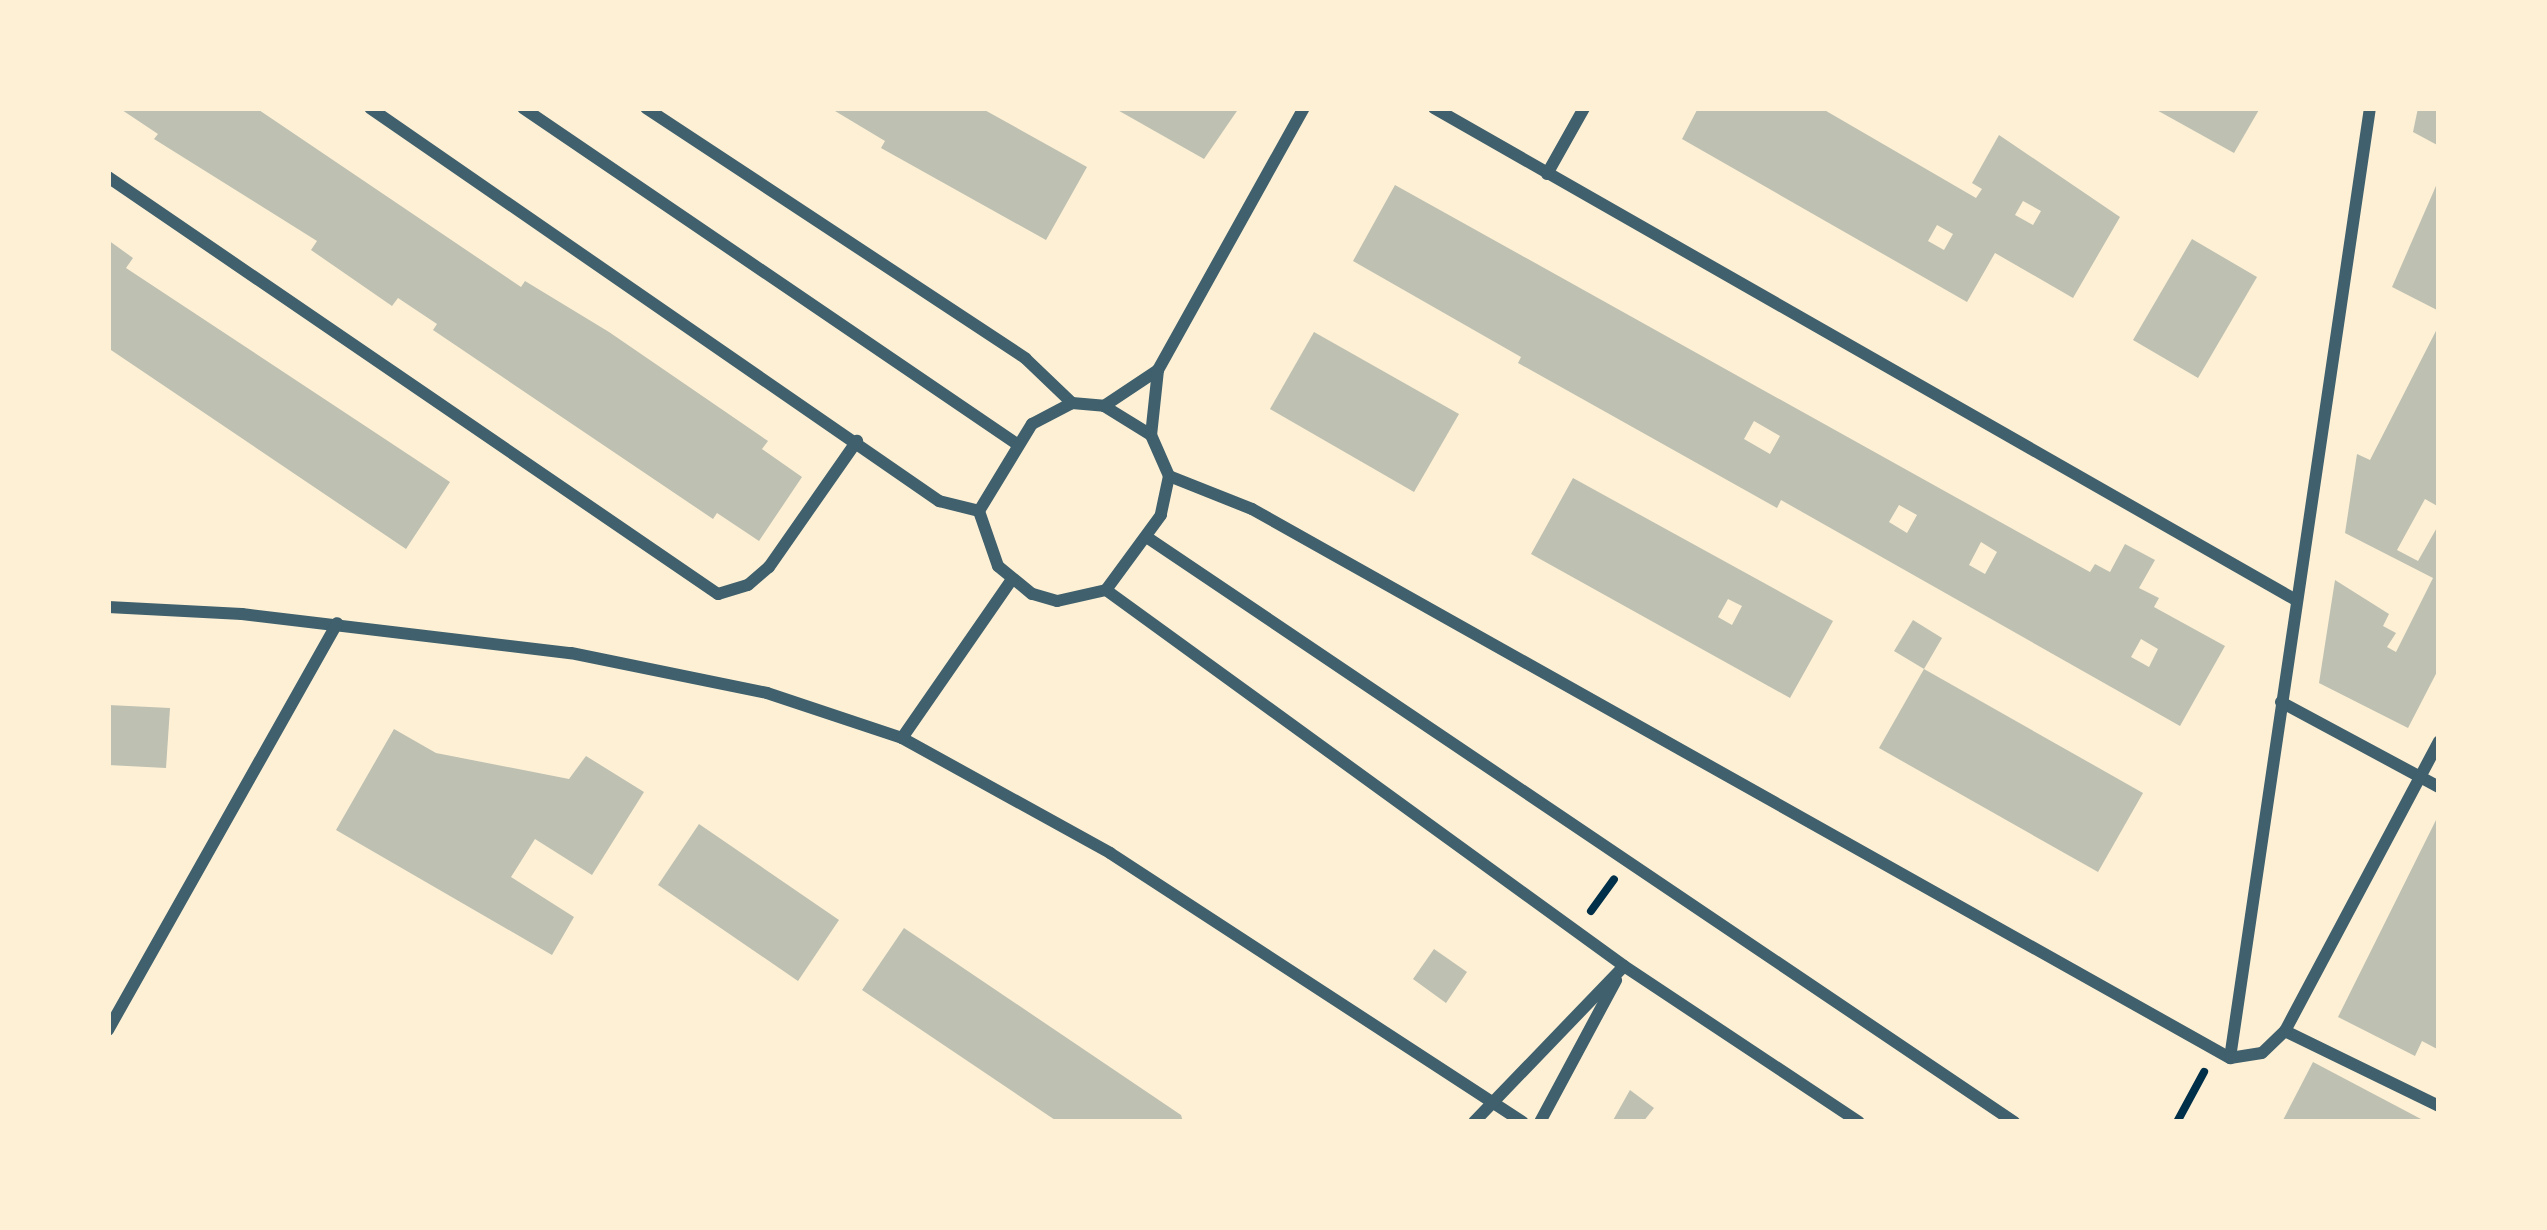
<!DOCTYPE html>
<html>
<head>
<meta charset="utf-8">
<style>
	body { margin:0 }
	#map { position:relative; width:2547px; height:1230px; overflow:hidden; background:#fdf0d5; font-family:Cabin,sans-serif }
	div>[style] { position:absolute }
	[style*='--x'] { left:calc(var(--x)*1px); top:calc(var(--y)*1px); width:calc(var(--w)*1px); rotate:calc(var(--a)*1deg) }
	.building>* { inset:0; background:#bec0b2 }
	.path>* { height:8px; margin:-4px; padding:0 4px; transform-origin:4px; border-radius:4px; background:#003049 }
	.minor>* { height:12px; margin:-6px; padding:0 6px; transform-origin:6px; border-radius:6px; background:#3f606c }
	span { translate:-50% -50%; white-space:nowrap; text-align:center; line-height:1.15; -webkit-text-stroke:12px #fdf0d5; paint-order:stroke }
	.frame { position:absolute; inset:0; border:111px solid #fdf0d5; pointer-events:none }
</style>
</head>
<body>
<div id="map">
	<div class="building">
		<i style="clip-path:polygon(119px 108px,256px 108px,521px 287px,525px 281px,609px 332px,768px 441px,762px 449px,802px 477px,759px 541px,717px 513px,713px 519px,433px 330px,437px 324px,398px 298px,392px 306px,311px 250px,317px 241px,154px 139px,158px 134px)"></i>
		<i style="clip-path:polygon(830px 108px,981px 108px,1087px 167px,1046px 240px,881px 148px,885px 141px)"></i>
		<i style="clip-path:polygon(1114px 108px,1239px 108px,1204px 159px)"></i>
		<i style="clip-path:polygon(evenodd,1698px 108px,1821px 108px,1976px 198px,1982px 189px,1972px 183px,1999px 135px,2120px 217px,2073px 298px,1995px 253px,1967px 302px,1682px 139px,1698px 108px,2023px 201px,2041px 211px,2033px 225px,2015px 215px,2023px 201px,1698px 108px,1937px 225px,1953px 234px,1944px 250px,1928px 241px,1937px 225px)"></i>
		<i style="clip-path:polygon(2153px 108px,2260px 108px,2234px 153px)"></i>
		<i style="clip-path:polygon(2418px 108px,2439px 108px,2439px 146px,2413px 132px)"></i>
		<i style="clip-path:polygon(2439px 179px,2439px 311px,2392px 287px)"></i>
		<i style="clip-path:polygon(evenodd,1395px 185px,2090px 572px,2095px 564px,2110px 572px,2125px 544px,2155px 560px,2139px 588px,2159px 598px,2154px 607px,2225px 646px,2180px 726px,1781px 500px,1777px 508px,1518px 363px,1521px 357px,1353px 261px,1395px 185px,1754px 421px,1780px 436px,1770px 454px,1744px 439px,1754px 421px,1395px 185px,1899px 505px,1917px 515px,1907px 533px,1889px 522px,1899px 505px,1395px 185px,1981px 542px,1997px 552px,1985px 574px,1969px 565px,1981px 542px,1395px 185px,2141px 639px,2158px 649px,2149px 667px,2131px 657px,2141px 639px)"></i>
		<i style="clip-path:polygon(2192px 239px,2257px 277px,2198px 378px,2133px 340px)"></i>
		<i style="clip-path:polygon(108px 240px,133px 258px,126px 268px,450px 482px,406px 549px,108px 348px)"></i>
		<i style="clip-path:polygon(2439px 325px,2439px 507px,2425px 499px,2397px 550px,2418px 561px,2439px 524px,2439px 668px,2408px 728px,2319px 683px,2335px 580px,2389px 614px,2383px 626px,2396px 633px,2387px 647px,2396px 652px,2433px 578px,2345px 533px,2357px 454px,2370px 460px)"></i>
		<i style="clip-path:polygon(1314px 332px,1459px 414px,1414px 492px,1270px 409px)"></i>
		<i style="clip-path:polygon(evenodd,1573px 478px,1833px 621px,1790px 698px,1531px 554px,1573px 478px,1728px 599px,1742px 606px,1732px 625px,1718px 617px,1728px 599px)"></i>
		<i style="clip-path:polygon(1913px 620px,1942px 638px,1924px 669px,1894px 651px)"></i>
		<i style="clip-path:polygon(1924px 669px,2143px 793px,2098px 872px,1879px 748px)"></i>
		<i style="clip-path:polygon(108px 705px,170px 708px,166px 768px,108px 765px)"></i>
		<i style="clip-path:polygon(394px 729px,436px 753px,569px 779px,586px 756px,644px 792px,592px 875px,535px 839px,511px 877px,574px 917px,552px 955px,336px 830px)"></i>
		<i style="clip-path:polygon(2439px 814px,2439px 1050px,2422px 1041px,2415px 1056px,2338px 1017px)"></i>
		<i style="clip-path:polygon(699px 824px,839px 920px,798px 981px,658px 885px)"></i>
		<i style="clip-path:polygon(904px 928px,1181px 1115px,1183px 1122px,1058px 1122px,862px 990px)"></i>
		<i style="clip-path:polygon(1434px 949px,1467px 972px,1446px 1003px,1413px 979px)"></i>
		<i style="clip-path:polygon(2313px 1062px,2421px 1119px,2419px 1122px,2282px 1122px)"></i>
		<i style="clip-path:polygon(1630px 1090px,1654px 1108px,1643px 1122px,1612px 1122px)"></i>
	</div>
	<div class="path">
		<i style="--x:1591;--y:911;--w:39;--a:-54"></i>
		<i style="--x:2177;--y:1122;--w:57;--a:-61.6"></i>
	</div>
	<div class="minor">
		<i style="--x:370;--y:108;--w:692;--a:34.63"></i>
		<i style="--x:939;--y:501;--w:41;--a:14"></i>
		<i style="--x:523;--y:108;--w:597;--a:34.22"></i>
		<i style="--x:646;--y:108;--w:455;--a:33.4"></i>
		<i style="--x:1026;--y:359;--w:64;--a:43.7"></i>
		<i style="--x:1434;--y:108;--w:993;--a:29.72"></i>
		<i style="--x:1547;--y:174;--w:76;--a:-60.7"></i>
		<i style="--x:108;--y:177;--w:739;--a:34.36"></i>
		<i style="--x:718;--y:594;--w:31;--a:-17"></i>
		<i style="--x:748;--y:585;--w:28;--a:-41"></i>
		<i style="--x:769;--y:567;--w:154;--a:-55.1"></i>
		<i style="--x:1158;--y:370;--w:300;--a:-60.9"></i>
		<i style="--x:1072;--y:403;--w:32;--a:5"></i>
		<i style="--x:1104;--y:406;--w:55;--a:31.7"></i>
		<i style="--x:1151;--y:435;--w:45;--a:66.3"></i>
		<i style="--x:1169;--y:476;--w:40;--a:102"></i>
		<i style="--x:1161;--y:515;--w:93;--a:126.3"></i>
		<i style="--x:1106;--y:590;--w:50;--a:167.3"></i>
		<i style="--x:1057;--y:601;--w:26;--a:-164"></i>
		<i style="--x:1032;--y:594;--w:44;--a:-140.5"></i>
		<i style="--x:998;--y:566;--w:58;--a:-109.1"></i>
		<i style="--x:979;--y:511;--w:102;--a:-58.7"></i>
		<i style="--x:1032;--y:424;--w:45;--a:-27.7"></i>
		<i style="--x:1104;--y:406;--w:65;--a:-33.7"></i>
		<i style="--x:1158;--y:370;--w:65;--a:96.1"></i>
		<i style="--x:1169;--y:476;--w:89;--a:21.7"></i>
		<i style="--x:1252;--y:509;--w:1122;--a:29.31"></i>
		<i style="--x:1148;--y:538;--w:1045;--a:33.99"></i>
		<i style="--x:1106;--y:590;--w:640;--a:35.97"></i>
		<i style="--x:1624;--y:966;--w:282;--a:33.6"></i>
		<i style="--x:108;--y:607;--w:134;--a:3"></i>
		<i style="--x:242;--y:614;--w:331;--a:6.8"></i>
		<i style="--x:571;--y:653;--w:200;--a:11.5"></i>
		<i style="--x:767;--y:693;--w:142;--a:18.4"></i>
		<i style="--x:902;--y:738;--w:238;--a:28.9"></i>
		<i style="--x:1110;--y:853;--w:493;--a:33.1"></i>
		<i style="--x:2281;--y:702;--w:179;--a:28.3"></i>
		<i style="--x:902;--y:738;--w:193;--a:-55.3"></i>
		<i style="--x:108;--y:1030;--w:467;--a:-60.6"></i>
		<i style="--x:2285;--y:1031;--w:171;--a:26"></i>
		<i style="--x:2230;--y:1058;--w:960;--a:-81.62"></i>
		<i style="--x:2230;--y:1058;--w:32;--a:-9"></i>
		<i style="--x:2262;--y:1053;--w:32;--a:-44"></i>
		<i style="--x:2285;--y:1031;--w:328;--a:-62"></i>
		<i style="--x:1474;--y:1122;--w:216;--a:-46.1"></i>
		<i style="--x:1540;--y:1122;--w:161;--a:-61.8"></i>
	</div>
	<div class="frame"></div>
</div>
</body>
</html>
